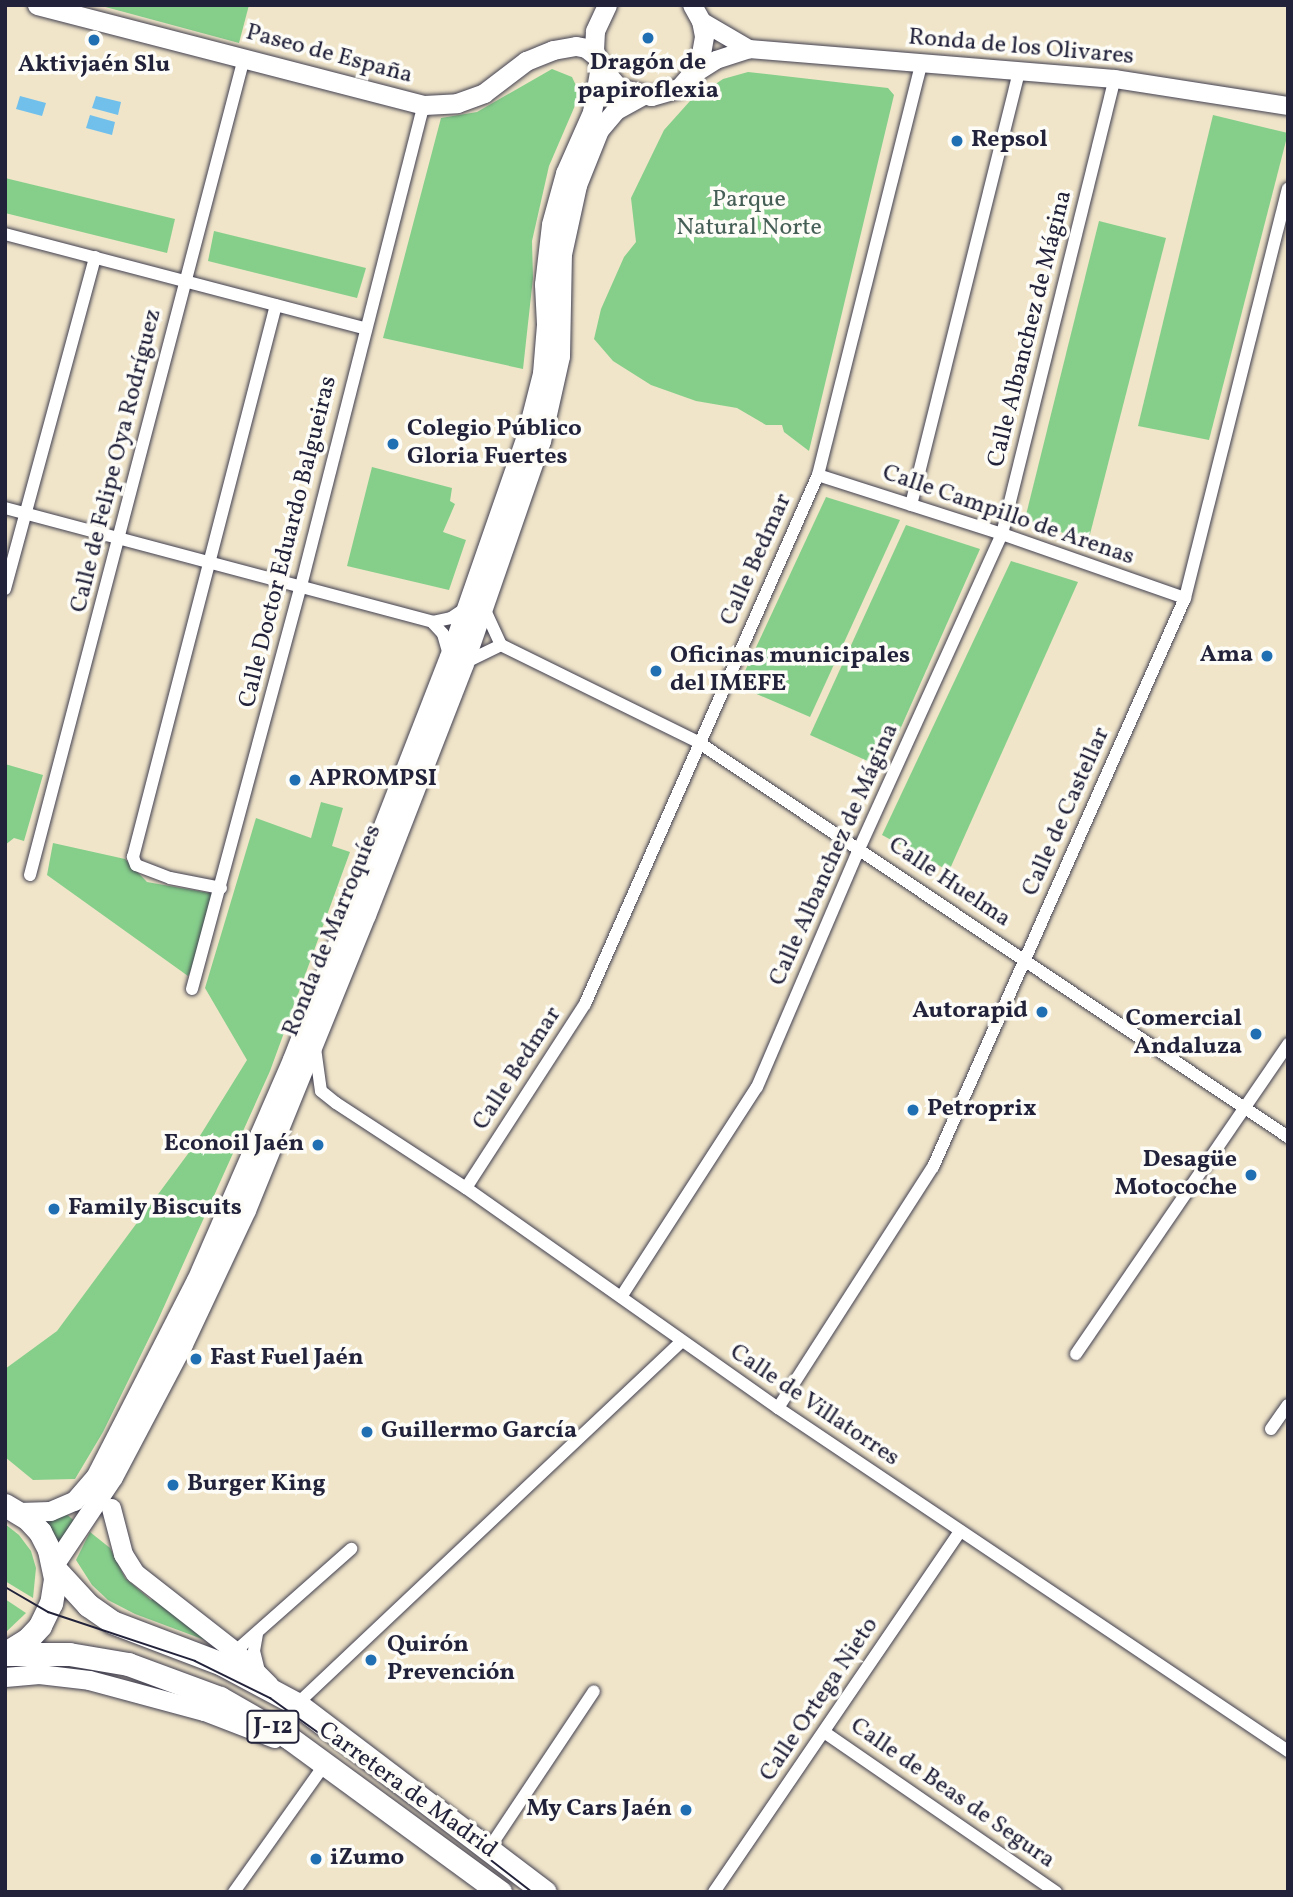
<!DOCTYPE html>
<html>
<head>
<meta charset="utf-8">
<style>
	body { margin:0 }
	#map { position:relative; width:1293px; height:1897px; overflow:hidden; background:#f0e5c9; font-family:Vollkorn,serif }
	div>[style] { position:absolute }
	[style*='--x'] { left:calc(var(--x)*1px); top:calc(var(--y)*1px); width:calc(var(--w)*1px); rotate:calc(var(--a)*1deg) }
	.green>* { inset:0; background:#86cf8b }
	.water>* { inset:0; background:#71c0ec }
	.roads { filter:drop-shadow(0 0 2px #413f50) drop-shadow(0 0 2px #413f50) }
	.street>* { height:12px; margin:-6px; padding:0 6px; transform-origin:6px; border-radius:6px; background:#fff }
	.secondary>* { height:18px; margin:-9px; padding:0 9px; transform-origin:9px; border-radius:9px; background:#fff }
	.primary>* { height:19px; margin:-9.5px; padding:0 9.5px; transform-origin:9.5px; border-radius:9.5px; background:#fff }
	.highway>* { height:23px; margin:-11.5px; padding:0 11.5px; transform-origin:11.5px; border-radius:11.5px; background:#fff }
	.tram>* { height:2px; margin:-1px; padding:0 1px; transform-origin:1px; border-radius:1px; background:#22223b }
	.dots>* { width:19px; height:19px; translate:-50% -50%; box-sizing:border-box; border:4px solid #fdfcf7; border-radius:50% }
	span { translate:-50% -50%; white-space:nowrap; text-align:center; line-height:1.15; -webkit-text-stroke:7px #fdfcf7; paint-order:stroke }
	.shield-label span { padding:2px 5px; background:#fdfcf7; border:2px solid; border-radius:5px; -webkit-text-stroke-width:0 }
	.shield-label { font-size:23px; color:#22223b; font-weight:700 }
	.street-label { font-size:24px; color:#22223b }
	.poi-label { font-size:24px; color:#22223b; font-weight:700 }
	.left { translate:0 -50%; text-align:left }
	.right { translate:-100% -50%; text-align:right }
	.park-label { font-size:24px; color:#455f57 }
	.frame { position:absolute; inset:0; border:7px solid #22223b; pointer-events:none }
</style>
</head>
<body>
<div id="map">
	<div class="green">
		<i style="clip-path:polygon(98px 5px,249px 5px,239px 43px)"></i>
		<i style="clip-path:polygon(552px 69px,572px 77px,580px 94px,549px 166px,532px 241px,533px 278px,523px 369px,383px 338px,441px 118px,477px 112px)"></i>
		<i style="clip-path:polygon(748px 72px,888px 88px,894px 95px,809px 451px,784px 432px,782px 425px,766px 425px,737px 408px,696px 401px,651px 385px,613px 361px,594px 339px,601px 309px,624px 257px,636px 242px,631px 198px,664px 130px,690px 101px,723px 79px)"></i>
		<i style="clip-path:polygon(1213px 115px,1288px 133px,1209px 440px,1138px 426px)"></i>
		<i style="clip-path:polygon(5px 178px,175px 219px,167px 253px,5px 213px)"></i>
		<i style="clip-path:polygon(1099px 221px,1166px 238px,1088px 542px,1025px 519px)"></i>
		<i style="clip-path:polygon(214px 231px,366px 268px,357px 298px,208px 261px)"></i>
		<i style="clip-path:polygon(372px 467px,452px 488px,450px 501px,455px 504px,443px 532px,466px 540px,449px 590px,347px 566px)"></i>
		<i style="clip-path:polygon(826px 497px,900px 520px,810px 717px,738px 686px)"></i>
		<i style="clip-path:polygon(906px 525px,980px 549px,883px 768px,810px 735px)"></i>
		<i style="clip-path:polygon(1011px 561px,1078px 582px,949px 871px,882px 835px)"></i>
		<i style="clip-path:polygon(5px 764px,43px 775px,24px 841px,14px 838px,5px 845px)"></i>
		<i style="clip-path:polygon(321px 802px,343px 808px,332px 846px,350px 852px,270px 1071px,158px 1320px,103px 1432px,75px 1479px,33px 1480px,5px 1457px,5px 1369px,57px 1331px,193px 1147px,247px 1060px,205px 988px,256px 818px,311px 838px)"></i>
		<i style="clip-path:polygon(53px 843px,125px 859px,147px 882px,215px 894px,198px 955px,188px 976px,47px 875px)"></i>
		<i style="clip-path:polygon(65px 1513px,77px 1523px,60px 1548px,40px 1518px)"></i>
		<i style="clip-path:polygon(5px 1524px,19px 1535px,31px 1551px,36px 1568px,33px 1598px,5px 1581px)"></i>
		<i style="clip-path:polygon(90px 1532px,110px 1548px,125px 1578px,151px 1600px,155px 1597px,221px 1646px,135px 1614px,108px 1600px,92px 1585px,76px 1560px)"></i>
		<i style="clip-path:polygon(5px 1599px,26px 1613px,5px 1633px)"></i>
	</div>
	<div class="water">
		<i style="clip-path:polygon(20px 96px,46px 103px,42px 116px,16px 109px)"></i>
		<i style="clip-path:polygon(96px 96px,121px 102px,118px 115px,92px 108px)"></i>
		<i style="clip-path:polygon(90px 115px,115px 122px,112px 135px,86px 128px)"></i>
	</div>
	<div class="roads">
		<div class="street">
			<i style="--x:5;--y:234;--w:373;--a:14.7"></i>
			<i style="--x:818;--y:475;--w:193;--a:17.8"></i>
			<i style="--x:1002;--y:534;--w:194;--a:19.3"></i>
			<i style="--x:911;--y:505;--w:447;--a:-76"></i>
			<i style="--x:5;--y:508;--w:442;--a:14.9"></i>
			<i style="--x:432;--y:622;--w:19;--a:-12"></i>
			<i style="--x:451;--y:618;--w:18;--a:-34"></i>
			<i style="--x:5;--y:589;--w:344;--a:-74.8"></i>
			<i style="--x:484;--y:608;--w:41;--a:65.3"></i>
			<i style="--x:432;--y:622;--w:16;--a:47"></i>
			<i style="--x:443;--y:634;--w:22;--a:74"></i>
			<i style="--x:501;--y:645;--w:220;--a:26.2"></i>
			<i style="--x:698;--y:742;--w:710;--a:33.8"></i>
			<i style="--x:464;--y:663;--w:41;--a:-25.9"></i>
			<i style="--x:30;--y:875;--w:845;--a:-75.32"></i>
			<i style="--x:221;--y:888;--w:52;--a:-168.9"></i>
			<i style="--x:170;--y:878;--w:36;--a:-159"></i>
			<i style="--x:136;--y:865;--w:9;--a:-111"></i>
			<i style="--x:133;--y:857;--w:570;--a:-75.48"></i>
			<i style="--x:192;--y:989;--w:417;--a:-74.9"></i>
			<i style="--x:301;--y:586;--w:496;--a:-75.7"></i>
			<i style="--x:315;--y:1048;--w:43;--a:82.1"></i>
			<i style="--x:321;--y:1091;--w:19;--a:39"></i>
			<i style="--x:336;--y:1103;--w:155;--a:33.2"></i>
			<i style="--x:466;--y:1188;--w:382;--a:35.2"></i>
			<i style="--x:778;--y:1408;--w:615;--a:33.92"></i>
			<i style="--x:466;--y:1188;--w:219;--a:-57.1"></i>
			<i style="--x:585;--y:1004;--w:578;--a:-66.23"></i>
			<i style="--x:818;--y:475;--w:426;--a:-75.9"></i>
			<i style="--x:621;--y:1297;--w:250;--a:-57.1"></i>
			<i style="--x:757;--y:1087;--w:259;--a:-66.8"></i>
			<i style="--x:859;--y:849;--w:346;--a:-65.6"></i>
			<i style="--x:1002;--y:534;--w:469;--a:-76.1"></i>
			<i style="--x:1076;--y:1354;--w:376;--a:-55.6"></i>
			<i style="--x:778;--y:1408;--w:287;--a:-57.3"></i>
			<i style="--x:933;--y:1167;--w:622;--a:-66.11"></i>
			<i style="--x:1185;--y:598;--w:422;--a:-75.9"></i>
			<i style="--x:1271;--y:1429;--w:29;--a:-55"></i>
			<i style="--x:257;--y:1634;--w:17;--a:100"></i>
			<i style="--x:254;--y:1651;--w:21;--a:76"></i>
			<i style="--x:230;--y:1656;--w:162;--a:-41.5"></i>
			<i style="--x:297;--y:1704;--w:529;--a:-43.32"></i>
			<i style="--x:824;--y:1732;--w:282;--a:34.6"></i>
			<i style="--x:490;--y:1847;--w:187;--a:-56.3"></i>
			<i style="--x:234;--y:1892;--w:157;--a:-54.6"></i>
			<i style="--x:714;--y:1892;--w:437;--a:-55.7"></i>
		</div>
		<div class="secondary">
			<i style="--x:701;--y:21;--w:56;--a:30.3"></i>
			<i style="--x:694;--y:74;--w:26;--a:-32"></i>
			<i style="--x:716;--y:60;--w:35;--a:-18"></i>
			<i style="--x:749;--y:49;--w:367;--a:4.7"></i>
			<i style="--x:1115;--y:79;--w:175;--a:8.9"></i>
		</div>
		<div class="primary">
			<i style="--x:37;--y:5;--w:400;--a:14.5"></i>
			<i style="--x:424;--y:105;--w:33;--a:-3"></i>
			<i style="--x:457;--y:103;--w:29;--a:-20"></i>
			<i style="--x:484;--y:93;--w:53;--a:-37.3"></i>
			<i style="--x:526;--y:61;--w:29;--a:-22"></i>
			<i style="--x:553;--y:50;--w:23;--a:-10"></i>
			<i style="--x:576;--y:46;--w:10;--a:11"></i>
			<i style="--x:586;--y:48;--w:13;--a:39"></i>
			<i style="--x:607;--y:5;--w:29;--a:115"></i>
			<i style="--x:595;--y:31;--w:19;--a:93"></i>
			<i style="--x:594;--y:50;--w:17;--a:69"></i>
			<i style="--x:600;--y:66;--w:29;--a:49"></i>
			<i style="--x:619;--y:88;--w:33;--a:14"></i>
			<i style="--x:651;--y:96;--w:29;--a:-16"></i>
			<i style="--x:679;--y:88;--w:30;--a:-49"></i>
			<i style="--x:699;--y:65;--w:29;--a:-80"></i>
			<i style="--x:704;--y:36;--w:15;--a:-101"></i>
			<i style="--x:701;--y:21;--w:18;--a:-119"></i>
			<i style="--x:111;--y:1508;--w:48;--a:75.4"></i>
			<i style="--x:123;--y:1554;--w:22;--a:58"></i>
			<i style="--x:135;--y:1573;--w:127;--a:38"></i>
			<i style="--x:235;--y:1651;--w:48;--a:45"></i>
			<i style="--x:19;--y:1512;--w:31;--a:-2"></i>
			<i style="--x:50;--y:1511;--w:26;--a:-23"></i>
			<i style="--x:74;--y:1501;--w:32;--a:-49"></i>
			<i style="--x:95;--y:1477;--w:221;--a:-62.9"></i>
			<i style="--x:196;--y:1280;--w:241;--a:-66.5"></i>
			<i style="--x:292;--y:1059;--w:432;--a:-68.7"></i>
			<i style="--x:449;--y:657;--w:234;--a:-70.8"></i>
			<i style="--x:526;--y:436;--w:65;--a:-75.7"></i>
			<i style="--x:542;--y:373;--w:49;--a:-85.3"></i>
			<i style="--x:546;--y:324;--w:40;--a:-92.9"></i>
			<i style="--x:544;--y:284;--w:60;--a:-83.3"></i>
			<i style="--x:551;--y:224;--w:53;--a:-74.6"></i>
			<i style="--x:565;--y:173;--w:67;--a:-66.1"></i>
			<i style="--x:592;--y:112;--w:47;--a:-80.1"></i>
			<i style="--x:54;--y:1565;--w:106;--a:-56.2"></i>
			<i style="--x:113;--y:1477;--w:150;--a:-62.2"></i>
			<i style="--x:183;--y:1344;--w:148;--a:-64.8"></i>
			<i style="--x:246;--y:1210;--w:318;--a:-67.9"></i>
			<i style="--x:366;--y:915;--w:270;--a:-68.7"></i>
			<i style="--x:464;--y:663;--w:235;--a:-70.9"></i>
			<i style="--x:541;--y:441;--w:87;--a:-77.4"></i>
			<i style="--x:560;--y:356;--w:102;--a:-88.9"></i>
			<i style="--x:562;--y:254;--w:71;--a:-77.7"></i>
			<i style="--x:577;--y:185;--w:59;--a:-68.2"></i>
			<i style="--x:599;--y:130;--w:26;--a:-50"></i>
			<i style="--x:616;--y:110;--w:29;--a:-29"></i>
			<i style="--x:5;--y:1677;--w:34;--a:-5"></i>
			<i style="--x:39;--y:1674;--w:50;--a:6.8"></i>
			<i style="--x:89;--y:1680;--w:119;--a:15.1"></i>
			<i style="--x:204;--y:1711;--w:75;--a:21.1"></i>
		</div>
		<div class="highway">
			<i style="--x:5;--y:1505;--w:26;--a:31"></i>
			<i style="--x:27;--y:1518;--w:19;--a:47"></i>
			<i style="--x:40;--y:1532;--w:20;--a:63"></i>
			<i style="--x:49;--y:1550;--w:30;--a:78"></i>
			<i style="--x:55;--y:1579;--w:24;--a:99"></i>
			<i style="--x:51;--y:1603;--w:25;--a:116"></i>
			<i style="--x:40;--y:1626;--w:18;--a:133"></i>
			<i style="--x:28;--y:1639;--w:26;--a:148"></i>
			<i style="--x:55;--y:1569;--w:49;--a:47.5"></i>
			<i style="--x:88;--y:1605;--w:29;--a:35"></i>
			<i style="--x:112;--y:1622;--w:118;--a:20.9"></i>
			<i style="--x:222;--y:1664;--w:85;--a:28.1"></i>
			<i style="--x:297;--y:1704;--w:311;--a:37.2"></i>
			<i style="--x:5;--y:1654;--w:64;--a:0"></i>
			<i style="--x:69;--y:1654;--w:60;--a:9.6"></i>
			<i style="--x:128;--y:1664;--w:98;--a:20.3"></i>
			<i style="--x:220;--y:1698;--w:78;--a:29.8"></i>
			<i style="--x:288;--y:1737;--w:263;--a:36.2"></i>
		</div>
	</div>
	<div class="tram">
		<i style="--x:5;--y:1587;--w:50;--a:30.2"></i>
		<i style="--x:48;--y:1612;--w:155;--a:18.4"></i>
		<i style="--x:195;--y:1661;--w:84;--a:26.3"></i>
		<i style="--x:270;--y:1698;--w:197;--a:35.7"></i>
		<i style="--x:430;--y:1813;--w:129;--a:37.8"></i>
	</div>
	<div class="dots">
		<i style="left:648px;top:38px;background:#1f6fb2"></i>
		<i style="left:94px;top:40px;background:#1f6fb2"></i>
		<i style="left:957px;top:141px;background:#1f6fb2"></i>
		<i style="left:393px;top:444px;background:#1f6fb2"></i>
		<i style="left:1267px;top:656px;background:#1f6fb2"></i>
		<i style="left:656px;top:671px;background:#1f6fb2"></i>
		<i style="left:295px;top:780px;background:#1f6fb2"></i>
		<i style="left:1042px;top:1012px;background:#1f6fb2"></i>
		<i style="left:1256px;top:1034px;background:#1f6fb2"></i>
		<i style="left:913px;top:1110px;background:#1f6fb2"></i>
		<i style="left:318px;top:1145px;background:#1f6fb2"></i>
		<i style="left:1251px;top:1175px;background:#1f6fb2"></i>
		<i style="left:54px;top:1209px;background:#1f6fb2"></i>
		<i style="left:196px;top:1359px;background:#1f6fb2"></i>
		<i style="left:367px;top:1432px;background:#1f6fb2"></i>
		<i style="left:173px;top:1485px;background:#1f6fb2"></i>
		<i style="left:371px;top:1660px;background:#1f6fb2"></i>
		<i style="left:686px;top:1810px;background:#1f6fb2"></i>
		<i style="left:316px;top:1859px;background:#1f6fb2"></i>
	</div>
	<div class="shield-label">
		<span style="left:273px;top:1727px">J-12</span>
	</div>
	<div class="street-label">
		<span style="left:1021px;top:48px;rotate:5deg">Ronda de los Olivares</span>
		<span style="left:329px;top:55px;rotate:15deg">Paseo de España</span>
		<span style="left:1031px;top:329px;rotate:-76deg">Calle Albanchez de Mágina</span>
		<span style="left:117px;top:461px;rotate:-76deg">Calle de Felipe Oya Rodríguez</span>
		<span style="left:1008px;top:516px;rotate:19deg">Calle Campillo de Arenas</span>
		<span style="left:289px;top:542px;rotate:-76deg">Calle Doctor Eduardo Balgueiras</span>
		<span style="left:757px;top:560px;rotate:-66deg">Calle Bedmar</span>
		<span style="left:1067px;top:812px;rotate:-66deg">Calle de Castellar</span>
		<span style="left:835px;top:855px;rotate:-66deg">Calle Albanchez de Mágina</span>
		<span style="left:949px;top:883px;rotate:34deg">Calle Huelma</span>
		<span style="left:333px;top:931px;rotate:-68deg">Ronda de Marroquíes</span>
		<span style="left:518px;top:1069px;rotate:-57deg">Calle Bedmar</span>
		<span style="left:814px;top:1406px;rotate:34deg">Calle de Villatorres</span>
		<span style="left:820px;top:1700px;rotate:-56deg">Calle Ortega Nieto</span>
		<span style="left:407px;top:1791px;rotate:36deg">Carretera de Madrid</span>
		<span style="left:952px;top:1794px;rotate:35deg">Calle de Beas de Segura</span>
	</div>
	<div class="poi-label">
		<span style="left:648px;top:78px">Dragón de<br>papiroflexia</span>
		<span style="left:94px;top:66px">Aktivjaén Slu</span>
		<span class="left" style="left:971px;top:141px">Repsol</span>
		<span class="left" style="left:407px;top:444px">Colegio Público<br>Gloria Fuertes</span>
		<span class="right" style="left:1253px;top:656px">Ama</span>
		<span class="left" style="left:670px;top:671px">Oficinas municipales<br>del IMEFE</span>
		<span class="left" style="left:309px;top:780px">APROMPSI</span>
		<span class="right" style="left:1028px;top:1012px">Autorapid</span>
		<span class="right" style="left:1242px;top:1034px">Comercial<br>Andaluza</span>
		<span class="left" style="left:927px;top:1110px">Petroprix</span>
		<span class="right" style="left:304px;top:1145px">Econoil Jaén</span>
		<span class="right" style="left:1237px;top:1175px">Desagüe<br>Motocoche</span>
		<span class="left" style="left:68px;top:1209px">Family Biscuits</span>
		<span class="left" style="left:210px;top:1359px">Fast Fuel Jaén</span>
		<span class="left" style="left:381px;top:1432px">Guillermo García</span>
		<span class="left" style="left:187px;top:1485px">Burger King</span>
		<span class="left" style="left:387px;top:1660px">Quirón<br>Prevención</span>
		<span class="right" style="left:672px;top:1810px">My Cars Jaén</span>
		<span class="left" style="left:330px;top:1859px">iZumo</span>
	</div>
	<div class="park-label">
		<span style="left:749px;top:215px">Parque<br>Natural Norte</span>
	</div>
	<div class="frame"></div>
</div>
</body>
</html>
